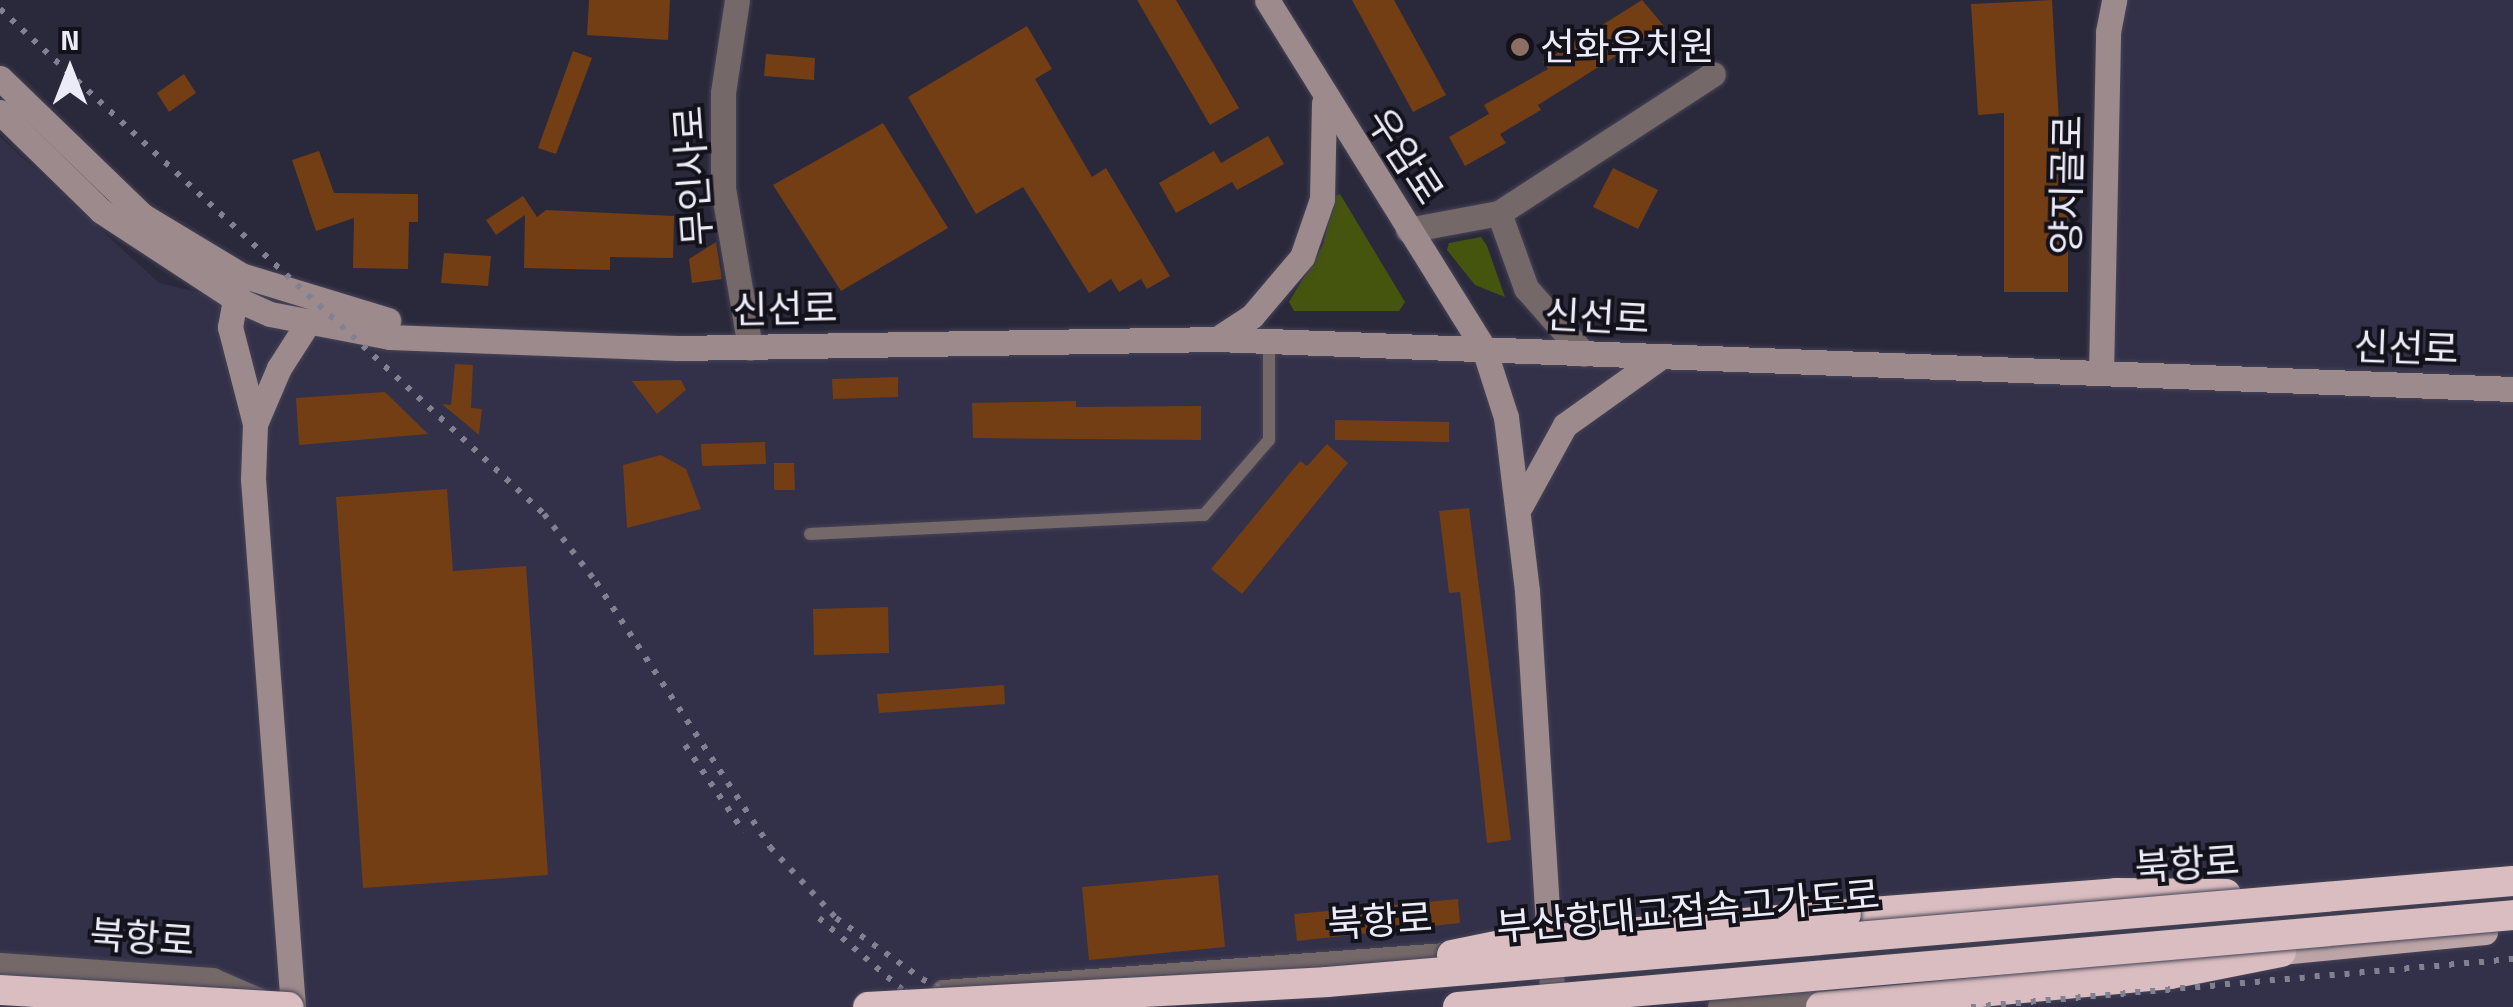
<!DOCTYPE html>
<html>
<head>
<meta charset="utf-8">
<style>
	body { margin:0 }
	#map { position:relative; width:2513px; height:1007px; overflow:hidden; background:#2a283b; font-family:"Titillium Web","Noto Sans KR",sans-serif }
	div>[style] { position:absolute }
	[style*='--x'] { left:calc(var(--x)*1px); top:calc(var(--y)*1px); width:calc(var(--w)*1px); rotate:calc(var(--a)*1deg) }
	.built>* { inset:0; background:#333049 }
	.green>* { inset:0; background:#45550d }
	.building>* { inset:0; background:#733e13 }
	.roads { filter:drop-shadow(0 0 2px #454355) drop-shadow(0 0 2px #454355) }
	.lane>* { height:12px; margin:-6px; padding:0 6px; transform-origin:6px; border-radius:6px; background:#746869 }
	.street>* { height:25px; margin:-12.5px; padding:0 12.5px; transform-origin:12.5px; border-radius:12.5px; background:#746869 }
	.secondary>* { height:25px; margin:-12.5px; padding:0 12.5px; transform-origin:12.5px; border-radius:12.5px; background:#9d8a8c }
	.primary>* { height:25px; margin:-12.5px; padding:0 12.5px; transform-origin:12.5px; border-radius:12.5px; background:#bda5a7 }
	.highway>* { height:30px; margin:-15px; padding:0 15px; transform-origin:15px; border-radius:15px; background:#dabdc0 }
	.rail>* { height:6px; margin-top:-3px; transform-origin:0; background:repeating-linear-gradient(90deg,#828191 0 5px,transparent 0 15px) }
	.bridges { filter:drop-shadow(0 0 2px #454355) drop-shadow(0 0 2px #454355) }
	.highway-bridge>* { height:30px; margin:-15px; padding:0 15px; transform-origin:15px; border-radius:15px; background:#dabdc0 }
	.dots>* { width:28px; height:28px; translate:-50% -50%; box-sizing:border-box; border:5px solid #13121b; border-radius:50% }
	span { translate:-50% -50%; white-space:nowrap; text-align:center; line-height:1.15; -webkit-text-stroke:8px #13121b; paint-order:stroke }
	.poi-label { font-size:38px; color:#ecebf8 }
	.left { translate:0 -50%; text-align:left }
	.street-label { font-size:38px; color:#ecebf8 }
	.north { position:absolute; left:20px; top:20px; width:100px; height:100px; -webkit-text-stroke:8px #13121b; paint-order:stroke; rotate:0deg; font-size:28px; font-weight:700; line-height:40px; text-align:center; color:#ecebf8 }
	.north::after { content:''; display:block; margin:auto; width:35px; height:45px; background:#ecebf8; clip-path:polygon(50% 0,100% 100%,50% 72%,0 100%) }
</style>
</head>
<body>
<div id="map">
	<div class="built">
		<i style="clip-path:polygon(2114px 0,2513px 0,2513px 1007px,0 1007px,0 137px,159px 283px,390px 337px,1217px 339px,2100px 373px)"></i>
	</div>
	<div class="green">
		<i style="clip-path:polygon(1340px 194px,1405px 302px,1399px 311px,1294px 311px,1289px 302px,1323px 245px,1334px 196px)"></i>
		<i style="clip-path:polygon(1481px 237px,1487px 246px,1505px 297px,1475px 285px,1447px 250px,1449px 243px)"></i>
	</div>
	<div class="building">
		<i style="clip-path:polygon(589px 0,670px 0,668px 40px,587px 35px)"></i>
		<i style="clip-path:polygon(1137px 0,1176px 0,1239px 108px,1210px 125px)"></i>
		<i style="clip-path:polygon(1352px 0,1394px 0,1446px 95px,1413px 112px)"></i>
		<i style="clip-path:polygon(1642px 0,1664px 26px,1538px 105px,1541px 110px,1500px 134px,1506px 143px,1465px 166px,1449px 137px,1489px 114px,1484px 105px,1548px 69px,1543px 62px)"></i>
		<i style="clip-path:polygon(2052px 0,2059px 122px,2068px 122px,2068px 292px,2004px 292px,2004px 113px,1978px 115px,1971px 4px)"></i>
		<i style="clip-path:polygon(1027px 26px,1052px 69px,1035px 79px,1092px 177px,1106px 168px,1170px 276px,1147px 289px,1141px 279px,1119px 292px,1111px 279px,1089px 293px,1023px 187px,976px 214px,908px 97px)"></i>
		<i style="clip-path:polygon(573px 51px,592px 58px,556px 154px,538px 148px)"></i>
		<i style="clip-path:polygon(766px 54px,815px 58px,814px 80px,764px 76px)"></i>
		<i style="clip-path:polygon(184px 74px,196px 93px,169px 112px,157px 93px)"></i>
		<i style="clip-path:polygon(883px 123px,948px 228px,841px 291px,773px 185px)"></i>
		<i style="clip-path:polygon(1268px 136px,1284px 164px,1237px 190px,1232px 182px,1176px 213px,1159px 183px,1214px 151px,1221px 163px)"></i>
		<i style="clip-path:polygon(319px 151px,334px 193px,418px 194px,418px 222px,409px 222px,408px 269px,353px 268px,354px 218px,316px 231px,292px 160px)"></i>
		<i style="clip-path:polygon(1613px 168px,1658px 190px,1638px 229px,1593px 207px)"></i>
		<i style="clip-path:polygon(523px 196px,537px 217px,546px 210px,674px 216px,673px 258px,610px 257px,610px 270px,524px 268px,525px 215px,496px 235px,486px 220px)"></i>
		<i style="clip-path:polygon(716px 242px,722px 279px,692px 283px,689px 259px)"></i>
		<i style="clip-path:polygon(444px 253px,491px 256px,488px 286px,441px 283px)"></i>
		<i style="clip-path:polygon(455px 364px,473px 365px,471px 408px,482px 409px,479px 435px,442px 404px,451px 405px)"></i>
		<i style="clip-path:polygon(898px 377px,898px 397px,833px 399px,832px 379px)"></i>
		<i style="clip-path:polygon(681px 380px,686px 390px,657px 414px,632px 381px)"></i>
		<i style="clip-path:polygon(385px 392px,428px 434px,299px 445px,296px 398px)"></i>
		<i style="clip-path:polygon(1076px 401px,1076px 407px,1201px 406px,1201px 440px,973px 438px,972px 403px)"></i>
		<i style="clip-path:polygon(1335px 420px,1449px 422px,1449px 442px,1335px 440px)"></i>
		<i style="clip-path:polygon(765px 442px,766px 464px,702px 466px,701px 444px)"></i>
		<i style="clip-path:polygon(1327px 444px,1348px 463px,1242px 594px,1211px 569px,1300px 461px,1307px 466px)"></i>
		<i style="clip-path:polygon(661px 455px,686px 469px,701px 509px,627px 528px,623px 465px)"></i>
		<i style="clip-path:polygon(774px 463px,794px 463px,795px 490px,774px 490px)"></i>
		<i style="clip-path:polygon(447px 489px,453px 571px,526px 566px,548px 875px,363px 888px,336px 497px)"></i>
		<i style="clip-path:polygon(1469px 508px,1511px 840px,1487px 843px,1460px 592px,1449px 593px,1439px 511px)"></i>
		<i style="clip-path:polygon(888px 607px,889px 653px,814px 655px,813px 609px)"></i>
		<i style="clip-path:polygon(1004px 685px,1005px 704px,879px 713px,877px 694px)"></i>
		<i style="clip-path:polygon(1218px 875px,1225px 947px,1089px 960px,1082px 887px)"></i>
		<i style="clip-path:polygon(1458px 899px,1460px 923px,1297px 941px,1294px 914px)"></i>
	</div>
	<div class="roads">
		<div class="lane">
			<i style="--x:810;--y:534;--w:394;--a:-2.8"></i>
			<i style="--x:1204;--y:515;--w:99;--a:-49.1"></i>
			<i style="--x:1269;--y:440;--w:99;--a:-90"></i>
		</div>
		<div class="street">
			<i style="--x:737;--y:0;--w:94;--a:98.6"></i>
			<i style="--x:723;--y:93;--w:95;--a:90"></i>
			<i style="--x:723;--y:188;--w:162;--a:80.4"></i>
			<i style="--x:1499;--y:213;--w:80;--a:70.2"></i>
			<i style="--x:1526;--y:288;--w:88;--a:48.7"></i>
			<i style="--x:1408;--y:230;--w:93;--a:-10.6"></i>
			<i style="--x:1499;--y:213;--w:255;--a:-33"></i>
			<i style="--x:0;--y:965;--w:213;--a:4"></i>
			<i style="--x:212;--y:980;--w:52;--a:23.6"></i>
			<i style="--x:943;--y:992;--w:529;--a:-4.22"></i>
			<i style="--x:1720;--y:1007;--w:125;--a:-5.5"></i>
		</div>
		<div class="secondary">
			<i style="--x:1267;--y:0;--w:411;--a:58.1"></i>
			<i style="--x:1484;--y:349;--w:71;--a:72.1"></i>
			<i style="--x:1506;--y:417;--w:175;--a:83.1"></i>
			<i style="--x:1527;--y:591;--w:417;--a:86.4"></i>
			<i style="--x:0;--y:78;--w:199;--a:44"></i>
			<i style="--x:143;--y:216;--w:114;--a:31"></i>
			<i style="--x:241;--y:275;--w:154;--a:17"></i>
			<i style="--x:0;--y:112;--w:141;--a:44.4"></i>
			<i style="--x:101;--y:211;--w:159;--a:33.2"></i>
			<i style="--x:234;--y:298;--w:39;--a:24"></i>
			<i style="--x:270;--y:314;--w:122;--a:10.9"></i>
			<i style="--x:390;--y:337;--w:287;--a:2.2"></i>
			<i style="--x:677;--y:348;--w:540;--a:-0.95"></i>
			<i style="--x:1217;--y:339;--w:1297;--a:2.21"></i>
			<i style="--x:238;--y:283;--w:45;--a:100.3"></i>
			<i style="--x:230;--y:327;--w:100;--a:75.5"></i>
			<i style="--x:255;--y:424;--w:55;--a:92.1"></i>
			<i style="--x:253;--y:479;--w:530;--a:85.67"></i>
			<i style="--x:1217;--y:339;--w:42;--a:-33.3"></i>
			<i style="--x:1252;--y:316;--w:77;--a:-49.7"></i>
			<i style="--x:1302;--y:257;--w:61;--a:-71"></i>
			<i style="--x:1322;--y:199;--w:96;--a:-88.8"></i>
			<i style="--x:2101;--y:373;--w:341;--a:-88.8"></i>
			<i style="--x:2108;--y:32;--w:33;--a:-79"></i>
			<i style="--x:255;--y:424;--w:61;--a:-66.8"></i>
			<i style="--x:279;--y:368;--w:56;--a:-57.4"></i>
			<i style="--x:1521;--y:505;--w:91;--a:-61.2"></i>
			<i style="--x:1565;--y:425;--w:115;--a:-35.5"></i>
		</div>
		<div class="primary">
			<i style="--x:2281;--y:952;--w:205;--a:-5.6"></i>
		</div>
		<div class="highway">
			<i style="--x:1846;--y:914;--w:271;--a:-4.4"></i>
			<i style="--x:2116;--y:893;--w:110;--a:0.5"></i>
			<i style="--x:1821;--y:1007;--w:351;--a:-5.4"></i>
			<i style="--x:2170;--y:974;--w:113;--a:-11.2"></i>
		</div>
	</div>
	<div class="rail">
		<i style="--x:0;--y:9;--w:742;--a:42.87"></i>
		<i style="--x:544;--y:514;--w:86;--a:52.6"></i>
		<i style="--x:596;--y:582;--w:317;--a:56.7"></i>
		<i style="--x:770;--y:847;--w:97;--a:47.1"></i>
		<i style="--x:836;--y:918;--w:105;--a:35.3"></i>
		<i style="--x:922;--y:979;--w:61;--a:27.4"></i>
		<i style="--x:685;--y:745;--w:105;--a:55.9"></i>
		<i style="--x:819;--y:918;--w:112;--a:40.7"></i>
		<i style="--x:904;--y:991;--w:33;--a:29"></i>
		<i style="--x:1971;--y:1007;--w:544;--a:-5.06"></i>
	</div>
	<div class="bridges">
		<div class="highway-bridge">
			<i style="--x:1452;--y:955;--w:60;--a:-11.5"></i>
			<i style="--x:1511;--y:943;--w:336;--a:-4.9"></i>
			<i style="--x:0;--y:990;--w:289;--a:3.4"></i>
			<i style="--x:868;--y:1007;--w:460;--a:-3.1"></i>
			<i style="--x:1327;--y:982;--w:1190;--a:-4.87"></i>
			<i style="--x:1458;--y:1007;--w:1059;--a:-4.98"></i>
		</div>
	</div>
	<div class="dots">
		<i style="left:1520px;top:47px;background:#8d6e63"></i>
	</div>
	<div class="poi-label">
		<span class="left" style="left:1540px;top:47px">선화유치원</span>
	</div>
	<div class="street-label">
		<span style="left:1405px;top:156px;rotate:57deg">우암로</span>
		<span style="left:693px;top:176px;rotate:-94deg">무인사로</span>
		<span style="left:2067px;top:185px;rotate:-89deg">양지골로</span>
		<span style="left:785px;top:309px;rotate:-1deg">신선로</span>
		<span style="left:1597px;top:317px;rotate:3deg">신선로</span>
		<span style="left:2406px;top:348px;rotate:2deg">신선로</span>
		<span style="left:2187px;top:864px;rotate:-4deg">북항로</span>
		<span style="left:1688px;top:911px;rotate:-5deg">부산항대교접속고가도로</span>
		<span style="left:1380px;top:921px;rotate:-4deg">북항로</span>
		<span style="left:142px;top:938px;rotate:4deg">북항로</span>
	</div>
	<div class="north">N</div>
</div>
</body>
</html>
